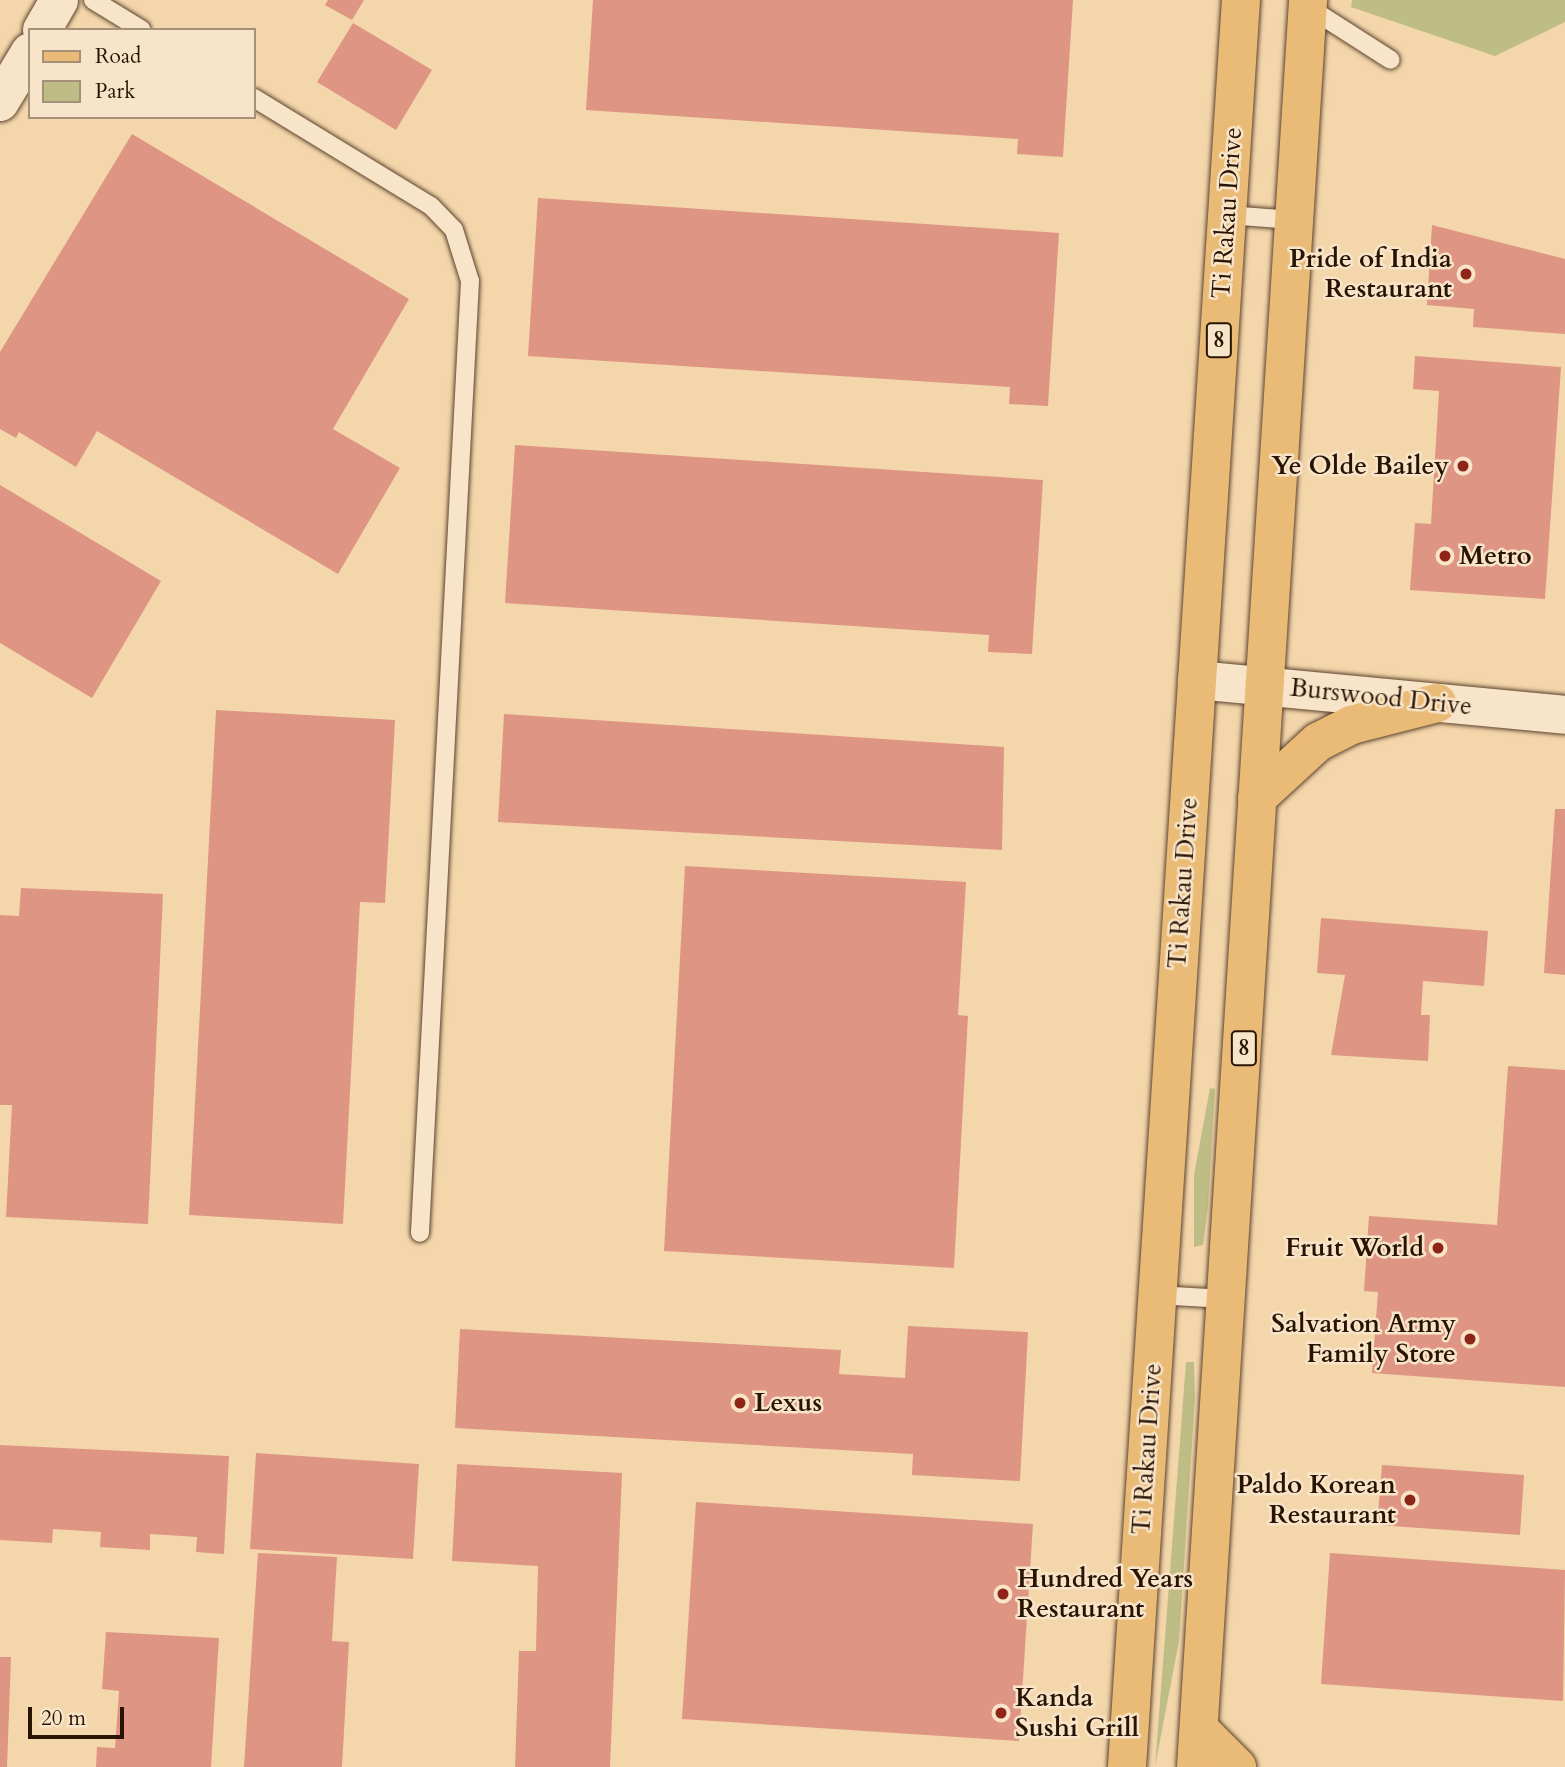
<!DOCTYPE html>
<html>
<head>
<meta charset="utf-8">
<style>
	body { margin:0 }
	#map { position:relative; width:1565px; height:1767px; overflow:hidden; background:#f4d6ab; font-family:Cardo,serif }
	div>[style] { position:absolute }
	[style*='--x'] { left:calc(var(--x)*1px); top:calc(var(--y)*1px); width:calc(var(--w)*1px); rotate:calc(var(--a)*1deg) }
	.green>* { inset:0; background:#bfbd86 }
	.building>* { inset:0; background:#de9584 }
	.roads { filter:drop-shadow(0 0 2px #5c442e) drop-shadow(0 0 2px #5c442e) }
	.service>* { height:18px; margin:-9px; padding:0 9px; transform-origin:9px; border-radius:9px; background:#f8e4c8 }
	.tertiary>* { height:38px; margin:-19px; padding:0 19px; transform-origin:19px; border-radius:19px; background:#f8e4c8 }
	.secondary>* { height:38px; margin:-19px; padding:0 19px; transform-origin:19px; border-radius:19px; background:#f8e4c8 }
	.primary>* { height:38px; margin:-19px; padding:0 19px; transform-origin:19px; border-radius:19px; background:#eabb76 }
	.dots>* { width:19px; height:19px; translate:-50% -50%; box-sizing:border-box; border:4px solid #f8e4c8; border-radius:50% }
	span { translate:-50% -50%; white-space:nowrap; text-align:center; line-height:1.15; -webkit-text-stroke:5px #f8e4c8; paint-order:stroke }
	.shield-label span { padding:2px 5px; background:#f8e4c8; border:2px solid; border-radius:5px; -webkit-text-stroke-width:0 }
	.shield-label { font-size:24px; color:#291404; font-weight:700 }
	.street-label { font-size:26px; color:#291404 }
	.poi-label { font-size:26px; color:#291404; font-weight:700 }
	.right { translate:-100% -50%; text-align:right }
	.left { translate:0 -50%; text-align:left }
	.legend { position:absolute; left:28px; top:28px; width:228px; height:91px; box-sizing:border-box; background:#f8e4c8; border:2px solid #a5917a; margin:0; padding:9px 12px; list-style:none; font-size:21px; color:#291404 }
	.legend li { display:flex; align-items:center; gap:14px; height:35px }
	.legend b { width:35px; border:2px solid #a5917a }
	.scale { position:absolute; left:28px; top:1707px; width:96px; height:32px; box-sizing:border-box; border:4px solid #291404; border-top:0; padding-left:9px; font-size:21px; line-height:24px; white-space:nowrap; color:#291404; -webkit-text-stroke:5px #f8e4c8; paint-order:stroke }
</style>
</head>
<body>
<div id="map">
	<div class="green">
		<i style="clip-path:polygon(1352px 0,1565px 0,1565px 22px,1495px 56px,1351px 7px)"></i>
		<i style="clip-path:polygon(1210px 1088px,1215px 1089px,1208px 1206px,1203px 1245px,1194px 1247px,1194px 1175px)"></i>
		<i style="clip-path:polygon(1186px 1362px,1194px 1362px,1195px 1398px,1179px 1641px,1155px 1767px)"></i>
	</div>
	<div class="building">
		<i style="clip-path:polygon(328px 0,364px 0,352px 20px,325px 5px)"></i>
		<i style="clip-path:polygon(593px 0,1073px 0,1063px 157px,1017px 154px,1018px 139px,586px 110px)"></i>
		<i style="clip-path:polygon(353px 23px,432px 70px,396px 130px,317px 82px)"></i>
		<i style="clip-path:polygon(132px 134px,409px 299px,333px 429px,400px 468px,338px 574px,97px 431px,76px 467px,19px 432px,16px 438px,0 429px,0 352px)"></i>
		<i style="clip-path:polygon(538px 198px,1059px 233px,1048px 406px,1009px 404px,1010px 387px,528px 356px)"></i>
		<i style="clip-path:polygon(1432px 225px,1565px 259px,1565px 334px,1473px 327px,1474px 309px,1427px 305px)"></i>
		<i style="clip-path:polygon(1415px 356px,1561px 367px,1545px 599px,1410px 590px,1415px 523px,1431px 524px,1439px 391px,1413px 389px)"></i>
		<i style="clip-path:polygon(515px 445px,1043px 480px,1032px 654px,988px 652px,989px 635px,505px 603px)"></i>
		<i style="clip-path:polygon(0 485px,161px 581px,92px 698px,0 643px)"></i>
		<i style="clip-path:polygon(216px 710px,395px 720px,385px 903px,360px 902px,343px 1224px,189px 1215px)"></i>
		<i style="clip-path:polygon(504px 714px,1004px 747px,1002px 850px,498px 822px)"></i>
		<i style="clip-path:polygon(1555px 809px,1565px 809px,1565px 975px,1544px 973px)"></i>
		<i style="clip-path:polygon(685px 866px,966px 882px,958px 1015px,968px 1016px,954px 1268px,664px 1251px)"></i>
		<i style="clip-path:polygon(21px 888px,163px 894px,148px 1224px,6px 1217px,12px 1105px,0 1105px,0 915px,19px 916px)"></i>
		<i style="clip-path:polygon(1321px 918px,1488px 931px,1484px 986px,1423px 981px,1421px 1015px,1430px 1015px,1428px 1061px,1331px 1055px,1345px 975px,1317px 973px)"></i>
		<i style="clip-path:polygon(1508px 1066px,1565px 1070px,1565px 1387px,1372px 1373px,1378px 1292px,1364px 1291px,1369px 1216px,1497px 1225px)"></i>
		<i style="clip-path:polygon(908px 1326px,1028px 1332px,1020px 1481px,912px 1475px,913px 1454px,455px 1428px,460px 1329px,841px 1350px,839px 1374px,905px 1378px)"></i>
		<i style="clip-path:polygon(0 1445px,229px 1456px,224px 1554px,196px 1552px,197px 1537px,150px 1534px,150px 1550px,100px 1547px,101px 1532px,53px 1529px,52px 1543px,0 1540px)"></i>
		<i style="clip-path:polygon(256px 1453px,419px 1464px,413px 1559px,250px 1549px)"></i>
		<i style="clip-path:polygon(457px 1464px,622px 1473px,610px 1767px,515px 1767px,519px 1651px,536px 1651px,538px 1566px,452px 1561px)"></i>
		<i style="clip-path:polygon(1382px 1465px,1524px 1475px,1520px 1535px,1377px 1525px)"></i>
		<i style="clip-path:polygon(696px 1502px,1033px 1524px,1019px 1741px,682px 1719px)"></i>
		<i style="clip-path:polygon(258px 1553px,337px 1557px,332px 1641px,349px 1642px,342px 1767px,244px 1767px)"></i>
		<i style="clip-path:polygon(1330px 1553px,1565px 1570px,1563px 1701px,1321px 1684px)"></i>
		<i style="clip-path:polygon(106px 1632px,219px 1638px,211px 1767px,96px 1767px,97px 1747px,115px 1748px,119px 1691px,102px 1689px)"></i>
		<i style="clip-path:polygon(0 1657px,11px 1657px,7px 1767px,0 1767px)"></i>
	</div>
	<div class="roads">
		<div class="service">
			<i style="--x:93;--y:0;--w:57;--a:31.5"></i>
			<i style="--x:1308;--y:7;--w:98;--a:32.6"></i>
			<i style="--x:254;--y:98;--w:207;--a:31.4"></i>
			<i style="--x:431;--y:206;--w:33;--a:46"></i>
			<i style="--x:454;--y:230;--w:53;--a:72.6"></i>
			<i style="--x:470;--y:281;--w:953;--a:93.01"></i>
			<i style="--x:1227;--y:215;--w:67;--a:4.3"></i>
			<i style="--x:1156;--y:1295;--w:70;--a:3.3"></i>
		</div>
		<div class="tertiary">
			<i style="--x:1197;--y:680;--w:370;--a:5.4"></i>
		</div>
		<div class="secondary">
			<i style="--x:42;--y:30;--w:34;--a:-60"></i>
			<i style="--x:0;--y:102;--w:58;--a:-59"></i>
		</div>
		<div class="primary">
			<i style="--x:1257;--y:798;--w:83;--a:-42.6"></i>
			<i style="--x:1318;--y:742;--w:37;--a:-27"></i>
			<i style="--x:1351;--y:725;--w:89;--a:-14.3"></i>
			<i style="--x:1199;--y:1729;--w:54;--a:45"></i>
			<i style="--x:1127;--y:1767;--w:1771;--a:-86.31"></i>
			<i style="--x:1196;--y:1767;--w:1771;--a:-86.37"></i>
		</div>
	</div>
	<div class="dots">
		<i style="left:1466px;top:274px;background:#8f2418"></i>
		<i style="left:1463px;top:466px;background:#8f2418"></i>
		<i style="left:1445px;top:556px;background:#8f2418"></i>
		<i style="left:1438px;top:1248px;background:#8f2418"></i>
		<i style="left:1470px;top:1339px;background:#8f2418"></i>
		<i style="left:740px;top:1403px;background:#8f2418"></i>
		<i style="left:1410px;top:1500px;background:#8f2418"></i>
		<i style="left:1003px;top:1594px;background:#8f2418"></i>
		<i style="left:1001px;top:1713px;background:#8f2418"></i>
	</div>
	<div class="shield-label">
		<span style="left:1219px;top:340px">8</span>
		<span style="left:1244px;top:1048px">8</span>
	</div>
	<div class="street-label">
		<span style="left:1227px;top:213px;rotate:-86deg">Ti Rakau Drive</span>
		<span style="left:1381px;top:697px;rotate:6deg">Burswood Drive</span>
		<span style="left:1183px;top:883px;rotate:-86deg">Ti Rakau Drive</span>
		<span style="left:1147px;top:1449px;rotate:-86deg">Ti Rakau Drive</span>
	</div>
	<div class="poi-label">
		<span class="right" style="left:1452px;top:274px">Pride of India<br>Restaurant</span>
		<span class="right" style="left:1449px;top:466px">Ye Olde Bailey</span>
		<span class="left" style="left:1459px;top:556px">Metro</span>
		<span class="right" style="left:1424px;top:1248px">Fruit World</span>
		<span class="right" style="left:1456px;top:1339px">Salvation Army<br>Family Store</span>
		<span class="left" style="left:754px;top:1403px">Lexus</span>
		<span class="right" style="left:1396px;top:1500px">Paldo Korean<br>Restaurant</span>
		<span class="left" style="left:1017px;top:1594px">Hundred Years<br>Restaurant</span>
		<span class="left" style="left:1015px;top:1713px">Kanda<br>Sushi Grill</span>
	</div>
	<ul class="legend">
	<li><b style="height:9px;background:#eabb76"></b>Road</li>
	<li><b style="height:19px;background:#bfbd86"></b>Park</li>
	</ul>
	<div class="scale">20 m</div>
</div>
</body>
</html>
